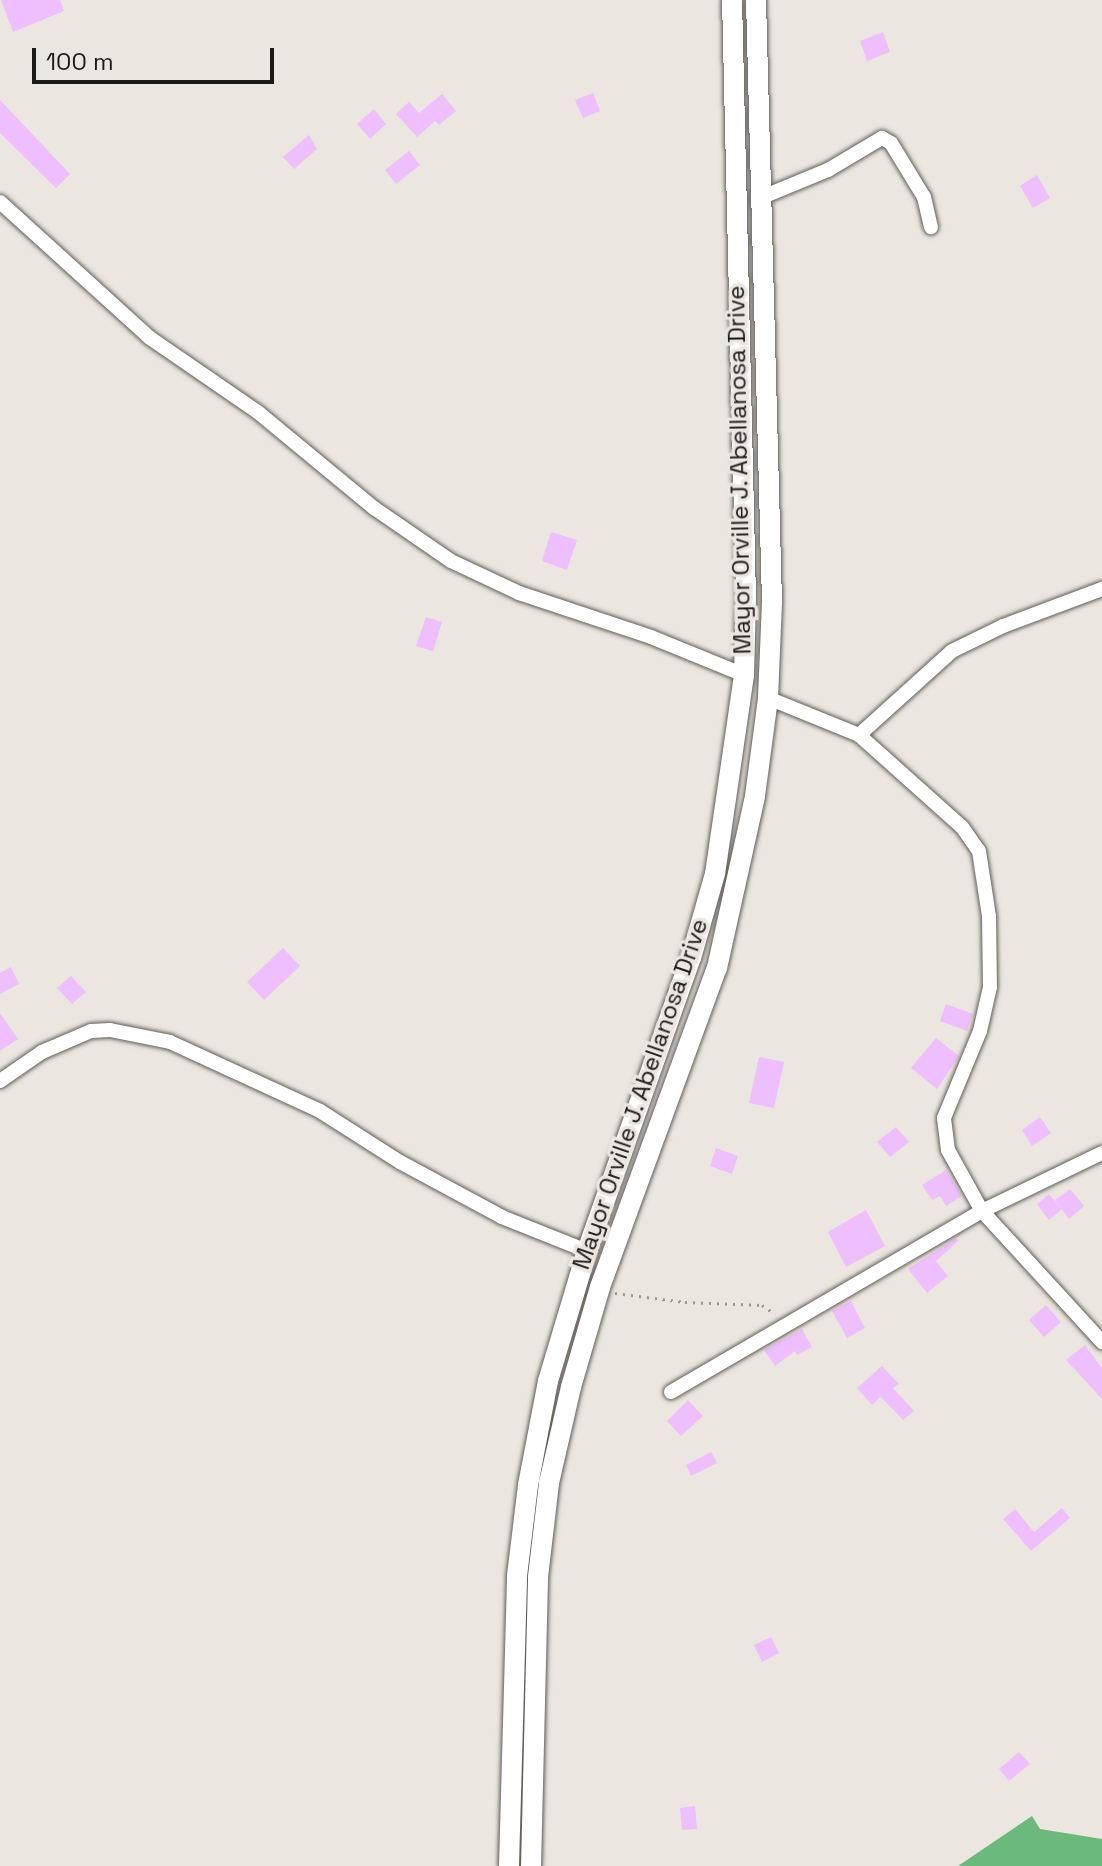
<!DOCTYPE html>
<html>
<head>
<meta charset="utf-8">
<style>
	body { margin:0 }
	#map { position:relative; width:1102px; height:1866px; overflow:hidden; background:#ebe6df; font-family:"Space Grotesk",sans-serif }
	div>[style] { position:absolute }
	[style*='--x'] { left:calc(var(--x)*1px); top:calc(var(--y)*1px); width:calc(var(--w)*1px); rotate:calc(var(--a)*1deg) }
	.forest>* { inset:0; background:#6bb97b }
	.building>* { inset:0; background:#eebffc }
	.path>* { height:3px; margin-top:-1.5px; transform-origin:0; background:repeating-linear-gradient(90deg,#9b9792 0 2px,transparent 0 8px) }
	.roads { filter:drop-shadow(0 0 2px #615d57) drop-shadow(0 0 2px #615d57) }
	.minor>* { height:14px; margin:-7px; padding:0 7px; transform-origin:7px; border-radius:7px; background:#fff }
	.secondary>* { height:20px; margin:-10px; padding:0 10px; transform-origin:10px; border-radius:10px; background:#fff }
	span { translate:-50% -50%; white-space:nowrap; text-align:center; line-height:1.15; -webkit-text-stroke:7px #ebe6df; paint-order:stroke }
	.street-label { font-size:24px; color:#1c1a17 }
	.scale { position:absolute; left:32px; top:48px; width:242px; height:36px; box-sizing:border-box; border:4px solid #1c1a17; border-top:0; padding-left:10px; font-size:24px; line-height:28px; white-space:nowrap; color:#1c1a17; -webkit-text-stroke:6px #ebe6df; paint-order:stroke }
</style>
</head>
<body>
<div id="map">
	<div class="forest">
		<i style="clip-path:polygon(1032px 1816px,1040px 1829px,1102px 1839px,1102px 1866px,958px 1866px)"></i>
	</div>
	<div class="building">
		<i style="clip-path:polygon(1px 0,60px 0,64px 11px,13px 32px)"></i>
		<i style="clip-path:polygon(883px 32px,890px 52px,867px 61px,860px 41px)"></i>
		<i style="clip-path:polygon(593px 93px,600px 111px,583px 118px,575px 100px)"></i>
		<i style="clip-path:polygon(442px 94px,456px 111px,439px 125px,435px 121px,417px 137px,396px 114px,409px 102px,419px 113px)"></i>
		<i style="clip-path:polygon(0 100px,70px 174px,56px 188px,0 133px)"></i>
		<i style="clip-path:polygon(374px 109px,386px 124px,370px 139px,357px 124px)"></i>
		<i style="clip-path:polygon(309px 135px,317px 149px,294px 169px,283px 157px)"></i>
		<i style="clip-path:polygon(409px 151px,420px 165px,396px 184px,385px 170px)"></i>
		<i style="clip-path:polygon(1037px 175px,1050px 198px,1033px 208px,1020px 186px)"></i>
		<i style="clip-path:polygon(551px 532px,577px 540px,567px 570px,542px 561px)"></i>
		<i style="clip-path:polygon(426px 617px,442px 622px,433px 651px,416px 646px)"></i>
		<i style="clip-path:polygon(283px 948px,300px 966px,264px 1000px,247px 982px)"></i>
		<i style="clip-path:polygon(11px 967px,19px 984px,0 994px,0 973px)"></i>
		<i style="clip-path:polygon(71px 976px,86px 992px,72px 1004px,57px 988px)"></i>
		<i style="clip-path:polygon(946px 1004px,973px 1014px,967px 1031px,940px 1021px)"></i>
		<i style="clip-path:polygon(0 1013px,18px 1039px,0 1051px)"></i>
		<i style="clip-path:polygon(936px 1038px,959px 1056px,937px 1089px,911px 1068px)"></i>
		<i style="clip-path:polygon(759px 1057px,784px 1062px,774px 1108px,749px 1103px)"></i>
		<i style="clip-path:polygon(1040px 1117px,1051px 1133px,1032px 1146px,1022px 1130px)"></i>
		<i style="clip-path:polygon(896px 1127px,909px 1142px,890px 1157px,877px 1142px)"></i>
		<i style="clip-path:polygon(716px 1148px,738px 1156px,732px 1174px,710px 1166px)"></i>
		<i style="clip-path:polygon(946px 1170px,962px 1196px,946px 1206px,940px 1196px,932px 1200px,922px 1185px)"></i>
		<i style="clip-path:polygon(1070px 1189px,1084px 1206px,1069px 1219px,1055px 1200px)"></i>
		<i style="clip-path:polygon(1049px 1194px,1062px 1209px,1049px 1220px,1037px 1204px)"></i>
		<i style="clip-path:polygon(866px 1210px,885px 1246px,846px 1267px,828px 1232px)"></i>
		<i style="clip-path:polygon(956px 1238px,958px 1241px,936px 1261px,948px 1276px,927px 1293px,908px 1269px)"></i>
		<i style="clip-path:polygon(851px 1301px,865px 1328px,847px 1338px,832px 1311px)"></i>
		<i style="clip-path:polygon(1046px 1305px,1061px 1322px,1044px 1337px,1029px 1320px)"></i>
		<i style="clip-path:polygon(802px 1329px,812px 1347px,797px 1355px,795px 1351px,775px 1366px,764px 1350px)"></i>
		<i style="clip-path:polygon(1085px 1345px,1102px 1368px,1102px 1399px,1066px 1360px)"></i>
		<i style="clip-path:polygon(882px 1366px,899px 1384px,893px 1388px,914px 1411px,903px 1420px,881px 1397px,872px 1405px,857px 1388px)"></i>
		<i style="clip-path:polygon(688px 1400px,703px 1416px,681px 1436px,667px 1421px)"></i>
		<i style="clip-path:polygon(711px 1452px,717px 1463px,691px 1476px,686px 1465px)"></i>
		<i style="clip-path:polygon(1062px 1508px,1070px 1518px,1031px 1551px,1003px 1519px,1015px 1509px,1034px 1532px)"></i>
		<i style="clip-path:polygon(771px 1637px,779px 1653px,762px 1662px,754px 1645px)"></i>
		<i style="clip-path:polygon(1019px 1752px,1030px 1764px,1009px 1781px,999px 1769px)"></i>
		<i style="clip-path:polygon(695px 1806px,697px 1829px,682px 1830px,680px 1808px)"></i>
	</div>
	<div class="path">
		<i style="--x:615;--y:1293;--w:71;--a:7.3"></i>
		<i style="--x:685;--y:1302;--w:77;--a:2.2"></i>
		<i style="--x:762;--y:1305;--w:16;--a:35"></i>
	</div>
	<div class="roads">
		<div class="minor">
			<i style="--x:760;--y:198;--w:74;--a:-22.4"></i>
			<i style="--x:828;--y:170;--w:63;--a:-30.7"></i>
			<i style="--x:882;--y:138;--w:10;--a:29"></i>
			<i style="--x:891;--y:143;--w:63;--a:58.6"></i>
			<i style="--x:924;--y:197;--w:31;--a:77"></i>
			<i style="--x:0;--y:202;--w:202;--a:42.2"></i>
			<i style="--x:150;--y:338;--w:132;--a:34.5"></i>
			<i style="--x:259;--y:413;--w:149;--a:39.6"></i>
			<i style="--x:374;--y:508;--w:93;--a:34.5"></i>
			<i style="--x:451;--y:561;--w:75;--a:25.2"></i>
			<i style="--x:519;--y:593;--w:139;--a:18.4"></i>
			<i style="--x:651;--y:637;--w:100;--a:22.2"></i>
			<i style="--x:768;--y:698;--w:98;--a:22.1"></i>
			<i style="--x:859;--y:735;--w:138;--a:41.8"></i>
			<i style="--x:962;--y:827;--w:29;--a:55"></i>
			<i style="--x:979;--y:851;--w:66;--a:81.3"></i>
			<i style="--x:989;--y:916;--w:71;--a:89.2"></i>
			<i style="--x:990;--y:987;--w:45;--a:102.8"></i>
			<i style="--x:980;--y:1031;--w:94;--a:112.5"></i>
			<i style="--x:944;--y:1118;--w:32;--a:83"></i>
			<i style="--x:948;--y:1150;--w:70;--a:60.9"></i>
			<i style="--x:982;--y:1211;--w:178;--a:47.5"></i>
			<i style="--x:859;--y:735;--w:125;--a:-42.1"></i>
			<i style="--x:952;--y:651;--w:57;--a:-26.1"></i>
			<i style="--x:1003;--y:626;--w:106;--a:-20.5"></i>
			<i style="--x:0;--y:1081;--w:51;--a:-34.6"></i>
			<i style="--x:42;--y:1052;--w:53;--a:-23.2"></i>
			<i style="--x:91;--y:1031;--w:19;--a:-3"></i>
			<i style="--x:110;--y:1030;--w:61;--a:11.3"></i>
			<i style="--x:170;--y:1042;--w:165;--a:24.7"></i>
			<i style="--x:320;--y:1111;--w:95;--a:32.5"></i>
			<i style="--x:400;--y:1162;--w:116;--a:28.3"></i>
			<i style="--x:502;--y:1217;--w:92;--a:21.8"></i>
			<i style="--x:671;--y:1392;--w:360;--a:-30.2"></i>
			<i style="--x:982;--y:1211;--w:133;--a:-25.8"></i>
		</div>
		<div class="secondary">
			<i style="--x:509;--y:1866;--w:290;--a:-88.4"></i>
			<i style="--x:517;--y:1576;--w:92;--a:-83.1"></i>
			<i style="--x:528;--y:1485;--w:106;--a:-79.1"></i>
			<i style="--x:548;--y:1381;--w:136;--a:-73.3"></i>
			<i style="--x:587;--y:1251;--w:311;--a:-70.5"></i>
			<i style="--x:691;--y:958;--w:87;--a:-74.1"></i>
			<i style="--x:715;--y:874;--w:201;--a:-81.7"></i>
			<i style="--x:744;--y:675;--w:78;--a:-88.5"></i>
			<i style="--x:746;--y:597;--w:597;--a:-91.34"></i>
			<i style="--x:531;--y:1866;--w:289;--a:-88.6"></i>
			<i style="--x:538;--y:1577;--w:95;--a:-83.3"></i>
			<i style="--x:549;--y:1483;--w:98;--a:-77.1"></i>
			<i style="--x:571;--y:1387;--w:104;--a:-73.8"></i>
			<i style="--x:600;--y:1287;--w:340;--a:-69.9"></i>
			<i style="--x:717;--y:968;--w:176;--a:-77.5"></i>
			<i style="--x:755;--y:796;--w:99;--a:-82.4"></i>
			<i style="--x:768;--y:698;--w:95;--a:-87.6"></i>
			<i style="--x:772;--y:603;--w:603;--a:-91.52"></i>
		</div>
	</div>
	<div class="street-label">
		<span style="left:739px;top:470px;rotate:-91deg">Mayor Orville J. Abellanosa Drive</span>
		<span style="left:640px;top:1094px;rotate:-71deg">Mayor Orville J. Abellanosa Drive</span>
	</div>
	<div class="scale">100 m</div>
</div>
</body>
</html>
